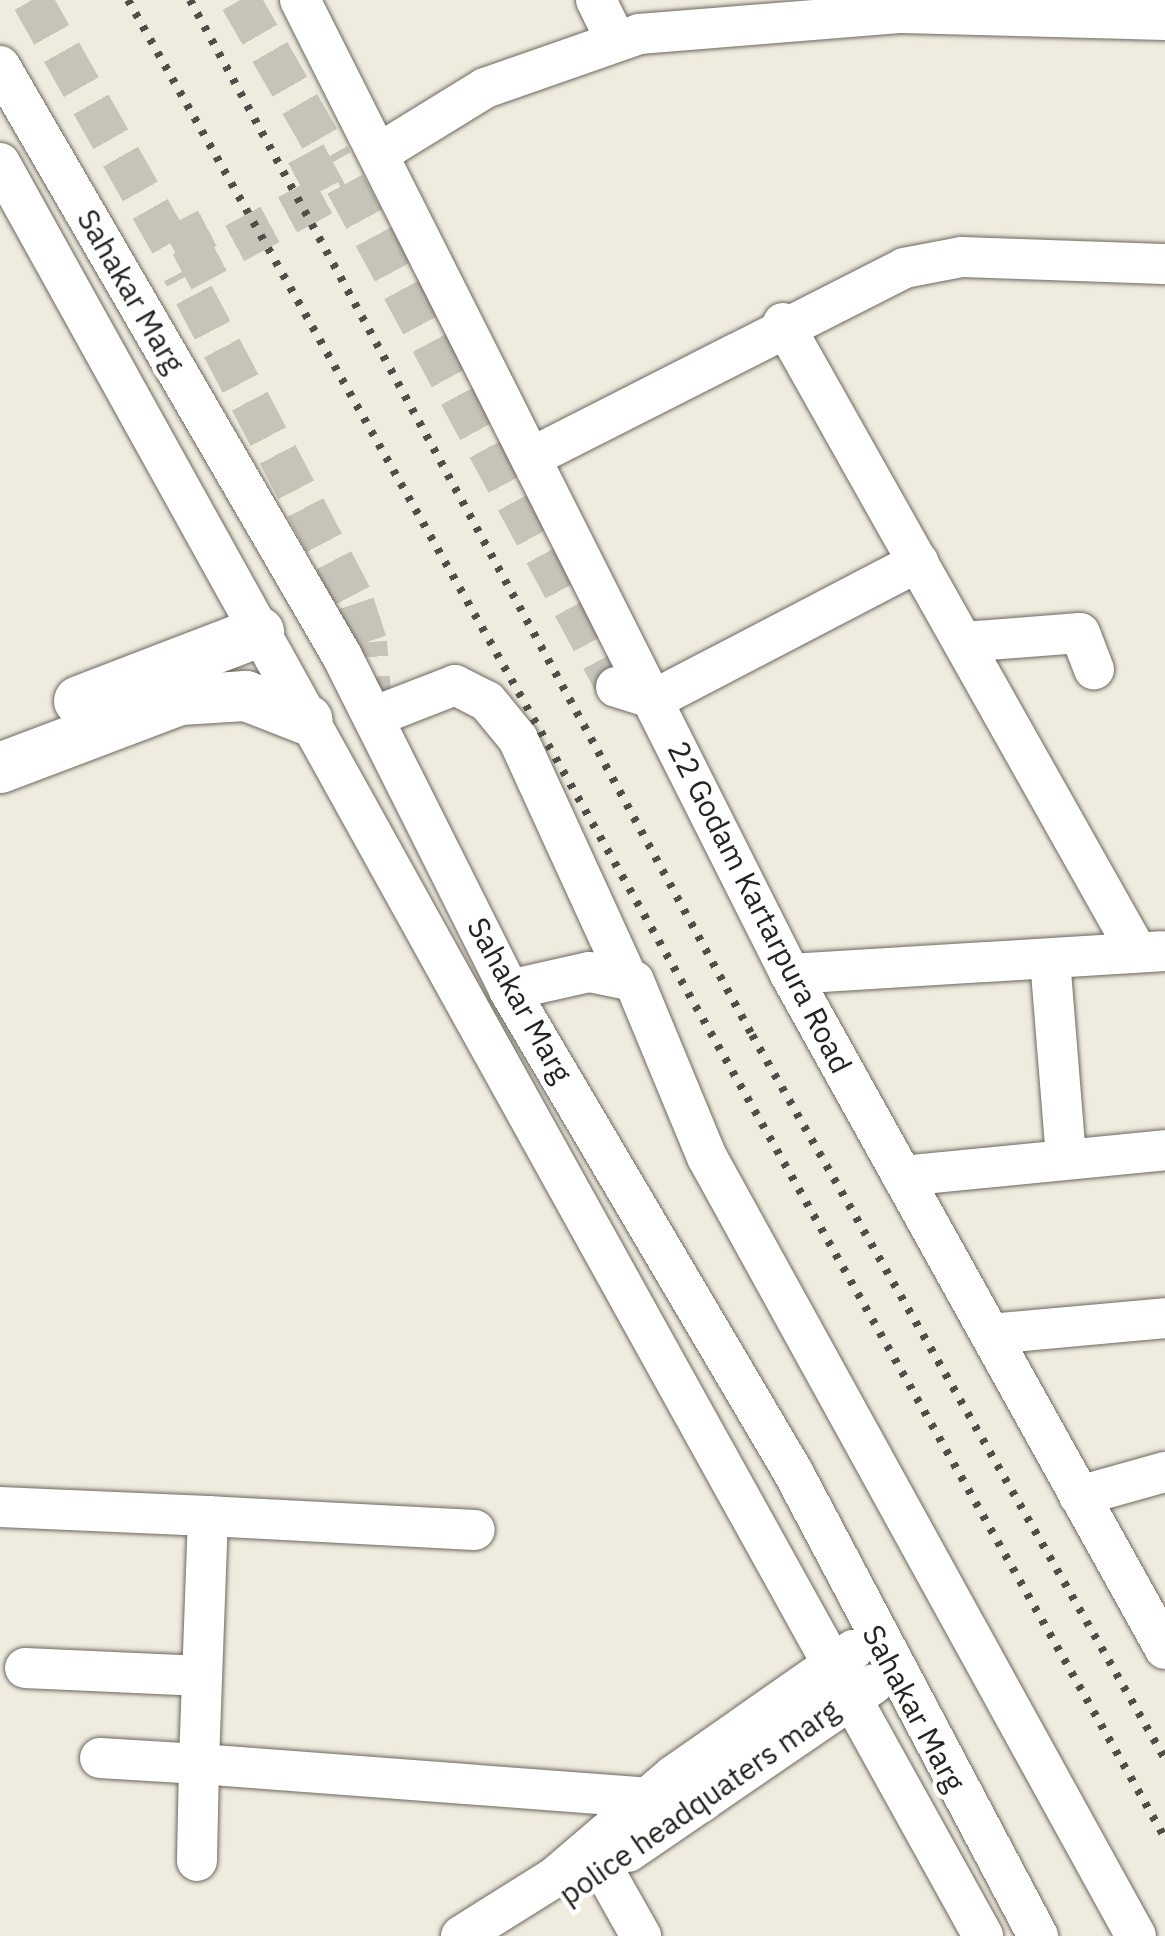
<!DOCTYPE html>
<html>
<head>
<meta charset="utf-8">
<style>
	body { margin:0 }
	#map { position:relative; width:1165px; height:1936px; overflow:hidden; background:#efebdf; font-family:"IBM Plex Sans",sans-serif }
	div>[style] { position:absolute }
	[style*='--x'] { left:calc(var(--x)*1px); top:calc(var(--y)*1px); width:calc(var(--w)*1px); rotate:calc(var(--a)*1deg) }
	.minor-tunnel>* { height:40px; margin-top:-20px; transform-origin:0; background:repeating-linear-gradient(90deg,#c7c3b9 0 40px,transparent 0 60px) }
	.roads { filter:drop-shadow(0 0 2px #6c685e) drop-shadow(0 0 2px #6c685e) }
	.minor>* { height:40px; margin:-20px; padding:0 20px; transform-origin:20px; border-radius:20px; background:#fff }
	.major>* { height:50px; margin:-25px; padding:0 25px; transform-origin:25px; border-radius:25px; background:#fff }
	.rail>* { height:8px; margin-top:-4px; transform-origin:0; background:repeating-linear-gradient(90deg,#504e48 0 5px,transparent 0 15px) }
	span { translate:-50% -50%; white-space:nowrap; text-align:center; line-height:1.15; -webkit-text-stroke:9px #fff; paint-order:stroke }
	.street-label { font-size:30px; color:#25231f }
</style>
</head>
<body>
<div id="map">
	<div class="minor-tunnel">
		<i style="--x:32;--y:0;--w:284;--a:60.5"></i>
		<i style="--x:172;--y:247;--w:53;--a:-28"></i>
		<i style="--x:240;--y:0;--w:187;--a:60.1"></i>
		<i style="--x:333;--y:162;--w:51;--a:151.9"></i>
		<i style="--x:373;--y:717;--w:75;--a:-94.6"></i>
		<i style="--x:367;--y:642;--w:48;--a:-108.1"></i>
		<i style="--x:352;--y:596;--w:366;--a:-117.7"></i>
		<i style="--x:182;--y:272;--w:185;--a:-28.4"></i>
		<i style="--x:345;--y:184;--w:571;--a:61.69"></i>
	</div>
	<div class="roads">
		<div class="minor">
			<i style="--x:300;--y:0;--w:1090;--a:63.29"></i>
			<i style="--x:790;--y:974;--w:772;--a:60.95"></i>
			<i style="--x:596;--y:0;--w:46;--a:64"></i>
			<i style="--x:0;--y:66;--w:682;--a:59.9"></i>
			<i style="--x:342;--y:656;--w:373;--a:63.4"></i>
			<i style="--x:509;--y:990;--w:559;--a:59.49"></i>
			<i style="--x:793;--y:1472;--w:525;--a:62.17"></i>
			<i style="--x:381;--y:152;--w:122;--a:-31.6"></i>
			<i style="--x:485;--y:88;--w:163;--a:-19.3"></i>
			<i style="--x:639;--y:34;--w:264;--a:-4.6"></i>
			<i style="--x:902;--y:13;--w:263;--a:1.5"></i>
			<i style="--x:0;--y:163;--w:2027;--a:60.99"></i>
			<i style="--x:783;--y:323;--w:722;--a:60.63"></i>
			<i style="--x:532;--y:457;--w:417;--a:-26.9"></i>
			<i style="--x:904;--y:268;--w:58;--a:-10.9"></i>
			<i style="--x:961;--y:257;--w:204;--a:2"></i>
			<i style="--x:963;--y:642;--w:117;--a:-4.4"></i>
			<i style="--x:1080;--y:633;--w:39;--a:69"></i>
			<i style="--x:616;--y:687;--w:41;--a:17.1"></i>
			<i style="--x:655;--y:699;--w:297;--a:-27.5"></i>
			<i style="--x:373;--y:717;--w:88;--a:-21.3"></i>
			<i style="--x:455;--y:685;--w:36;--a:27"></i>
			<i style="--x:487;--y:701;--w:49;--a:50.8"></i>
			<i style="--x:518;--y:739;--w:262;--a:65.4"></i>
			<i style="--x:1050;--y:959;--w:200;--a:85.4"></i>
			<i style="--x:790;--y:974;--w:372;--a:-3.5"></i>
			<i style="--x:509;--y:990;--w:82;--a:-12.7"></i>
			<i style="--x:589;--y:972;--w:46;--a:11.3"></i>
			<i style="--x:634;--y:981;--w:191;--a:67.5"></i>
			<i style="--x:707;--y:1157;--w:889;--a:61.16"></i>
			<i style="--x:902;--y:1176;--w:264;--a:-5.6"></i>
			<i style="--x:990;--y:1334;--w:176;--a:-5.2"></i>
			<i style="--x:1079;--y:1496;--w:89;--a:-15.6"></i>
			<i style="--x:0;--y:1507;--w:208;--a:2.5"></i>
			<i style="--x:208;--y:1516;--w:248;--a:92.1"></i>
			<i style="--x:199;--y:1764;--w:450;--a:4.3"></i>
			<i style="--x:208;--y:1516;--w:267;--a:3"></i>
			<i style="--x:25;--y:1668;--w:177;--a:2.6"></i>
			<i style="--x:100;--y:1758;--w:99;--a:3.5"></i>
			<i style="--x:199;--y:1764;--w:97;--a:91.2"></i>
			<i style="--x:592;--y:1849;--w:100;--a:60.6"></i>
			<i style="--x:628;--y:1852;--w:297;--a:-34.4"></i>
			<i style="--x:461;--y:1936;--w:111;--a:-32.1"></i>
			<i style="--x:555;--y:1877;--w:155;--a:-40.6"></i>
			<i style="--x:673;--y:1776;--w:220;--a:-35"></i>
		</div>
		<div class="major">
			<i style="--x:79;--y:701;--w:193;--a:-21"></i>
			<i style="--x:0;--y:768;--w:192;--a:-20.7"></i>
			<i style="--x:180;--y:700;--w:66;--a:-3.5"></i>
			<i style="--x:246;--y:696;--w:66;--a:21.2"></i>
		</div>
	</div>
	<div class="rail">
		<i style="--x:128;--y:0;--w:2110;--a:60.57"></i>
		<i style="--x:190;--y:0;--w:1178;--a:61.5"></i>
		<i style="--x:752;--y:1035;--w:834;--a:60.3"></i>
	</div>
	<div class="street-label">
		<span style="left:131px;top:291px;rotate:60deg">Sahakar Marg</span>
		<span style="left:760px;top:907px;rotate:63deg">22 Godam Kartarpura Road</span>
		<span style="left:520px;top:1000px;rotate:61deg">Sahakar Marg</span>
		<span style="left:914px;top:1708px;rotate:62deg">Sahakar Marg</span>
		<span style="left:699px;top:1802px;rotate:-35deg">police headquaters marg</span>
	</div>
</div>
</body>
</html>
